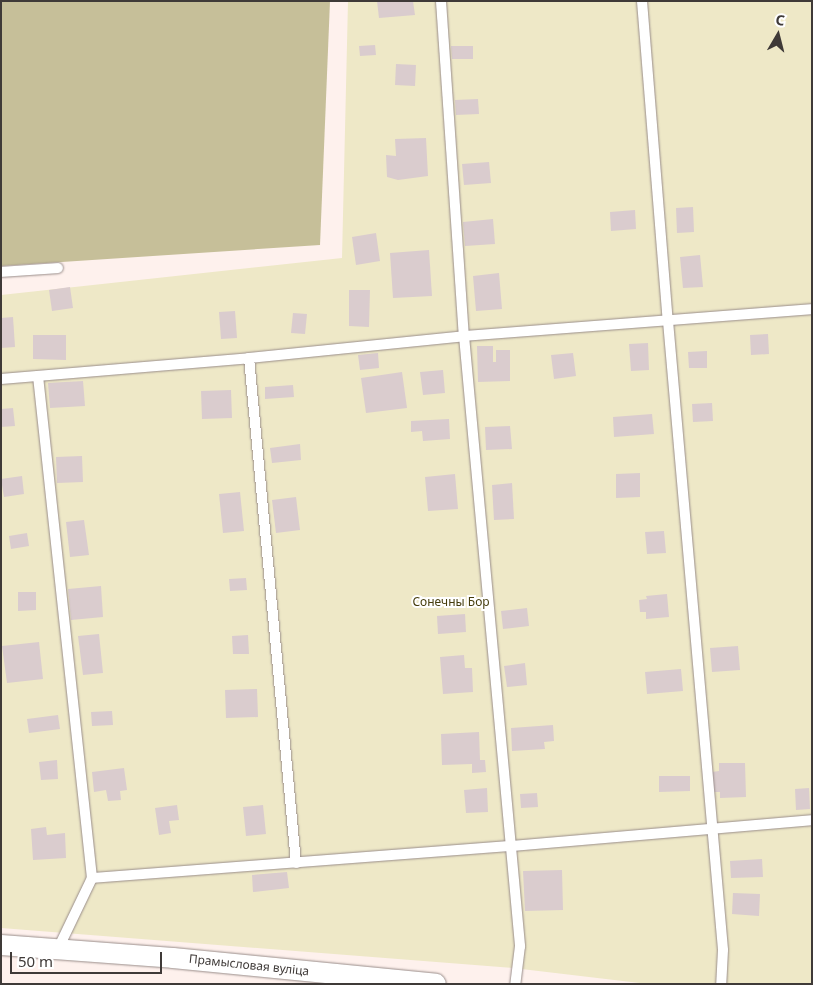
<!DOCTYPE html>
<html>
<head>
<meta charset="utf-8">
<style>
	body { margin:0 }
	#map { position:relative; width:813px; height:985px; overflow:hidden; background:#fef1ed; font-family:"Noto Sans",sans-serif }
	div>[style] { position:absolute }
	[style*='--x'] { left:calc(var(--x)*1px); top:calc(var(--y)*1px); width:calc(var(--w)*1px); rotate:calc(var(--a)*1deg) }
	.green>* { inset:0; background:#eee8c7 }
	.forest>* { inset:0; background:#c6bf99 }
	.building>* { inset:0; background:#daccce }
	.roads { filter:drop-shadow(0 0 1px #998d8a) drop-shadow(0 0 1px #998d8a) }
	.lane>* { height:10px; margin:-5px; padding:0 5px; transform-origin:5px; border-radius:5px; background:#fff }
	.street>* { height:20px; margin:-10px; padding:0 10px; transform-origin:10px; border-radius:10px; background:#fff }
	span { translate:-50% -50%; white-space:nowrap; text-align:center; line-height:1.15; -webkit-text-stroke:4px #fff; paint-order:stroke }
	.park-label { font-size:12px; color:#453c0c }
	.street-label { font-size:12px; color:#3f3a38 }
	.frame { position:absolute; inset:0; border:2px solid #3f3a38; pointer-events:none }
	.north { position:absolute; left:753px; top:10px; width:50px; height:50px; -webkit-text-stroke:4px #fff; paint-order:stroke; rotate:8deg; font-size:14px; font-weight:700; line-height:20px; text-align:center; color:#3f3a38 }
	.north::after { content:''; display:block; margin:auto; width:18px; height:22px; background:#3f3a38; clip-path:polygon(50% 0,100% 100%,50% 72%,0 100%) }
	.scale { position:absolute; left:10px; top:952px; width:152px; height:22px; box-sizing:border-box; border:2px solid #3f3a38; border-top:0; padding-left:6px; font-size:15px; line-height:18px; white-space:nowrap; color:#3f3a38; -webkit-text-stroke:4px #fff; paint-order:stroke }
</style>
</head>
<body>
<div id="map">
	<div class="green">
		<i style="clip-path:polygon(348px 1px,812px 1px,812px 984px,648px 984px,513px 968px,1px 928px,1px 295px,342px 258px)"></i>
	</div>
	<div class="forest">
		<i style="clip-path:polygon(1px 1px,330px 1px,320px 245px,1px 266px)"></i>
	</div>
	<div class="building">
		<i style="clip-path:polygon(377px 1px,413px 1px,415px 15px,379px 18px)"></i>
		<i style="clip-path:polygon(375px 45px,376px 55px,360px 56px,359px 46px)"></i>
		<i style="clip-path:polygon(451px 46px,473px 46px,473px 59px,452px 59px)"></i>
		<i style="clip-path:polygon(396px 64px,416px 65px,415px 86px,395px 85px)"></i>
		<i style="clip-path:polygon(478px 99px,479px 114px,456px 115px,455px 100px)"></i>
		<i style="clip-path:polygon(426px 138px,428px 176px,398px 180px,387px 177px,386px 155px,396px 156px,395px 139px)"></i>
		<i style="clip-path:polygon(489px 162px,491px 183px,464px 185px,462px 164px)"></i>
		<i style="clip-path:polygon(693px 207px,694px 232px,677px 233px,676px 208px)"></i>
		<i style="clip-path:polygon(635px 210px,636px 229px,611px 231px,610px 212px)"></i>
		<i style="clip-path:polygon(493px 219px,495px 244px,465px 246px,463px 222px)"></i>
		<i style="clip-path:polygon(376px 233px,380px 261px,356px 265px,352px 237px)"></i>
		<i style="clip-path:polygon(429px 250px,432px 296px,393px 298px,390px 253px)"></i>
		<i style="clip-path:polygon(700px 255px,703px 287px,683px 288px,680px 257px)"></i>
		<i style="clip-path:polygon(499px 273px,502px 309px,476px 311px,473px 276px)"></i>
		<i style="clip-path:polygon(70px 287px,73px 308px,52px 311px,49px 290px)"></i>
		<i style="clip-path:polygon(349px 290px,370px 290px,369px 327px,349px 326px)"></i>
		<i style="clip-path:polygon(235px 311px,237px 338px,221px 339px,219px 312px)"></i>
		<i style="clip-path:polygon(293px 313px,307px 314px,305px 334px,291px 333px)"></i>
		<i style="clip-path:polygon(13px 317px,15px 347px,1px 348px,1px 318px)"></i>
		<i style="clip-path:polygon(768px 334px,769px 354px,751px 355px,750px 335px)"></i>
		<i style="clip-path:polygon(33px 335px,66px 335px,66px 360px,33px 359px)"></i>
		<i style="clip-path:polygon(648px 343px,649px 370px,631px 371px,629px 344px)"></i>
		<i style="clip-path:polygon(477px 346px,493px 346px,493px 362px,496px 362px,496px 350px,510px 350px,510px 381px,478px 382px)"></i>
		<i style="clip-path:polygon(707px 351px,707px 368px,689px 368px,688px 352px)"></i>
		<i style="clip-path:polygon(378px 353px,379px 368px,360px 370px,358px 355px)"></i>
		<i style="clip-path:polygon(573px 353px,576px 376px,554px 379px,551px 355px)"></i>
		<i style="clip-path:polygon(443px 370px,445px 393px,423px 395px,420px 372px)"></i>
		<i style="clip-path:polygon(402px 372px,407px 408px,366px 413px,361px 378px)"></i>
		<i style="clip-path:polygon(83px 381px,85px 406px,50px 408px,48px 383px)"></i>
		<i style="clip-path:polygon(293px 385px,294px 397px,265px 399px,265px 387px)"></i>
		<i style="clip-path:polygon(231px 390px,232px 418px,202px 419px,201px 391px)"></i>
		<i style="clip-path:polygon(712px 403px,713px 421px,693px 422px,692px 404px)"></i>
		<i style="clip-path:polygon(13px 408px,15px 426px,1px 427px,1px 409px)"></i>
		<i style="clip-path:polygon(652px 414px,654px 434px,614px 437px,613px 417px)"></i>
		<i style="clip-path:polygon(449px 419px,450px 439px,423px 441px,422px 431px,411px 432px,411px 421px)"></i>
		<i style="clip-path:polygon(510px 426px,512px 449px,486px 450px,485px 427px)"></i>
		<i style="clip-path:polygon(300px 444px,301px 460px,272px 463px,270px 448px)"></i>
		<i style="clip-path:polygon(82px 456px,83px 482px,57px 483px,56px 457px)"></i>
		<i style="clip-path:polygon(640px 473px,640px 497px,616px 498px,616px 474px)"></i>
		<i style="clip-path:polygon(455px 474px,458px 509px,428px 511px,425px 477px)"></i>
		<i style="clip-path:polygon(22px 476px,24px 494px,4px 497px,1px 479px)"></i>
		<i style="clip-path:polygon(512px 483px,514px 519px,494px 520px,492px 485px)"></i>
		<i style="clip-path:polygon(240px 492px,244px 531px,223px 533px,219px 494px)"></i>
		<i style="clip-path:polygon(296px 497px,300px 530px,276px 533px,272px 500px)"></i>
		<i style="clip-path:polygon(84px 520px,89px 555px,70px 557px,66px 522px)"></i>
		<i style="clip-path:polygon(664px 531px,666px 553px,647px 554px,645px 532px)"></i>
		<i style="clip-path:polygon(27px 533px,29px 546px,11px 549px,9px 536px)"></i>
		<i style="clip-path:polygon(246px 578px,247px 590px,230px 591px,229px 579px)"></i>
		<i style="clip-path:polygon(101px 586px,103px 617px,71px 620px,68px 589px)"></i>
		<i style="clip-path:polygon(18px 592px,36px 592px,36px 610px,18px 611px)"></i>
		<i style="clip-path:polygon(667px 594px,669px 617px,646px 619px,646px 612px,640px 612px,639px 600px,647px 599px,646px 596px)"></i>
		<i style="clip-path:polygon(527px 608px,529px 626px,503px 629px,501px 611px)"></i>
		<i style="clip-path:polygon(465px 614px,466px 632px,438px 634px,437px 616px)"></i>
		<i style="clip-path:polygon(99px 634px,103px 673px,83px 675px,78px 636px)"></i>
		<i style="clip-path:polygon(248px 635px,249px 654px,233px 654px,232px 636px)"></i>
		<i style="clip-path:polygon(39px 642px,43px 679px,7px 683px,2px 646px)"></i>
		<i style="clip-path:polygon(738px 646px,740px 670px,712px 672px,710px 648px)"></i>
		<i style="clip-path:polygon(464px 655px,465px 668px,472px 668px,473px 692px,443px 694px,440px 657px)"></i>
		<i style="clip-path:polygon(525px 663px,527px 685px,507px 687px,504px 666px)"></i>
		<i style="clip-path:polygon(681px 669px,683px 691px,647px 694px,645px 672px)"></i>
		<i style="clip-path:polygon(257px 689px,258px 717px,226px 718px,225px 690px)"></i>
		<i style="clip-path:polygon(112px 711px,113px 725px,92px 726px,91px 712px)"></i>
		<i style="clip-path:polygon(58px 715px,60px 729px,29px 733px,27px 719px)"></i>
		<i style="clip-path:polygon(553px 725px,554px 741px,544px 742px,545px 749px,512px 751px,511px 728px)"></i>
		<i style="clip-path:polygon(479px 732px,480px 760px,485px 760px,486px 772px,472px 773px,472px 764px,442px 765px,441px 734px)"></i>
		<i style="clip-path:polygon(57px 760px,58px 779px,41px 780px,39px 762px)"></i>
		<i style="clip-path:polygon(719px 763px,745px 763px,746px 797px,720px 798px,720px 792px,712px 792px,712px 772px,719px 771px)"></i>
		<i style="clip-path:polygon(124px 768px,127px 790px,120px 791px,121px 800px,108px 801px,106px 790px,94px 792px,92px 772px)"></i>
		<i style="clip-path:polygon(659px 776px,690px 776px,690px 791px,659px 792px)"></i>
		<i style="clip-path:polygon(487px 788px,488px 812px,466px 813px,464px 790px)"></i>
		<i style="clip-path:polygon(809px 788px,810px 809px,796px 810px,795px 789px)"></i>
		<i style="clip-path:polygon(537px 793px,538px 807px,521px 808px,520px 794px)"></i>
		<i style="clip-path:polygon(177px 805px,179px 820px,169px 821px,171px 833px,159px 835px,155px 808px)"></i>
		<i style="clip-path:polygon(263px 805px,266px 834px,246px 836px,243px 807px)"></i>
		<i style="clip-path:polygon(46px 827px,47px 835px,65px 833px,66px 858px,33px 860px,31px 829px)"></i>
		<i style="clip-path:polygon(762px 859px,763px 877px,731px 878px,730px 861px)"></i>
		<i style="clip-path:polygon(562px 870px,563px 910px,525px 911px,523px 871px)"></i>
		<i style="clip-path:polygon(287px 872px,289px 888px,253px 892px,252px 875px)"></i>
		<i style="clip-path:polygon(733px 893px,760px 894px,759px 916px,732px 914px)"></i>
	</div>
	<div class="roads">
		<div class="lane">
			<i style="--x:441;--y:1;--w:336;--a:86.1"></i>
			<i style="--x:464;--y:336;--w:613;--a:84.75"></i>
			<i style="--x:520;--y:946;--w:38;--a:97"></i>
			<i style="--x:642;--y:1;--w:321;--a:85.4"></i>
			<i style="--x:668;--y:321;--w:631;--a:85"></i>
			<i style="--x:723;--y:950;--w:34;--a:93"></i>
			<i style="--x:1;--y:272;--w:57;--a:-4"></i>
			<i style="--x:249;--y:358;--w:507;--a:84.68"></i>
			<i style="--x:38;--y:376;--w:505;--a:83.86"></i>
			<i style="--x:92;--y:878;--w:79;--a:115.6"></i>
			<i style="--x:1;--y:379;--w:249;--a:-4.8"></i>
			<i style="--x:249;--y:358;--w:216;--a:-5.8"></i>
			<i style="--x:464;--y:336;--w:349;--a:-4.4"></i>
			<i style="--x:92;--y:878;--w:420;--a:-4.4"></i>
			<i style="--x:511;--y:846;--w:302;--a:-4.9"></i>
		</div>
		<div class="street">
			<i style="--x:1;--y:945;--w:172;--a:4.3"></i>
			<i style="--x:173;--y:958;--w:264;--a:5.6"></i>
		</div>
	</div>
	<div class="park-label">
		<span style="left:451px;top:602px">Сонечны Бор</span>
	</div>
	<div class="street-label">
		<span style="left:249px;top:965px;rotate:6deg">Прамысловая вуліца</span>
	</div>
	<div class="frame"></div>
	<div class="north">С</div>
	<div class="scale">50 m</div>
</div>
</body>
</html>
